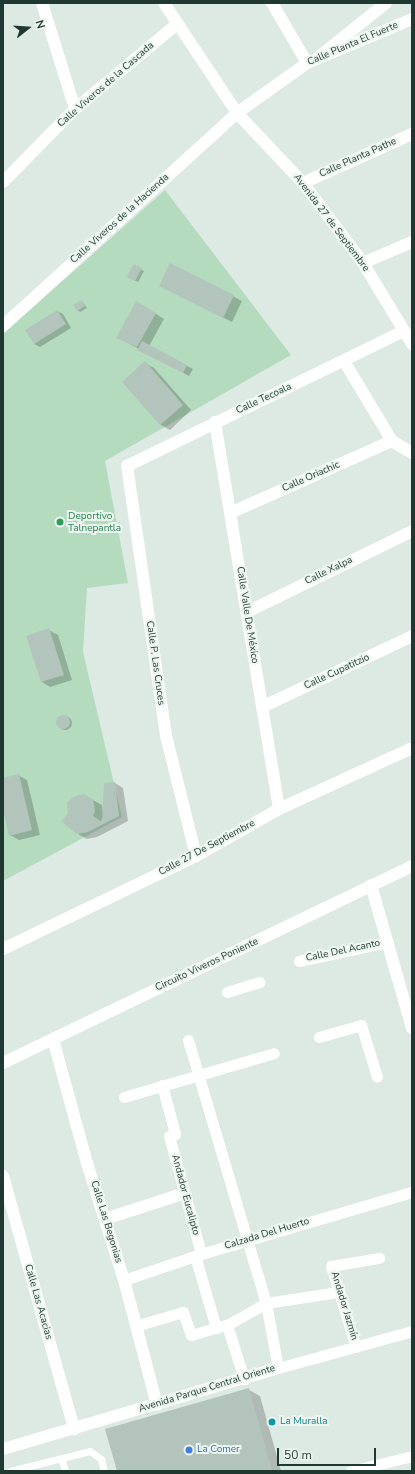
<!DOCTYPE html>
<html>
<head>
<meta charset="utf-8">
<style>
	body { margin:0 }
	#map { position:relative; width:415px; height:1474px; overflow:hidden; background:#dde9e3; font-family:"Nunito Sans",sans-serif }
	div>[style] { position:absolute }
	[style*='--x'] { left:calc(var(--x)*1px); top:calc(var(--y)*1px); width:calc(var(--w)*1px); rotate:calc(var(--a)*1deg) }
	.green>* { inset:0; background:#b5dbbf }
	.shadow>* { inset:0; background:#0003 }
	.round { border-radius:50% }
	.building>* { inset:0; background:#b2c4bc }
	.service>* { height:7px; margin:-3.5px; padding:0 3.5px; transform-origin:3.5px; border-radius:3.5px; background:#fff }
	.pedestrian>* { height:11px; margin:-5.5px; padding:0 5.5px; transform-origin:5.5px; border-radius:5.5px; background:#fff }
	.minor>* { height:12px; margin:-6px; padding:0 6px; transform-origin:6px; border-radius:6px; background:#fff }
	.tertiary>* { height:12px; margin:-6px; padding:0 6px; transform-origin:6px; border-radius:6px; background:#fff }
	.dots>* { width:11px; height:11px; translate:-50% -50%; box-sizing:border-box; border:2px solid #edf6f1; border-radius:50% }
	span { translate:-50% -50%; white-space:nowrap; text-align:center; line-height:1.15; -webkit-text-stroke:4px #edf6f1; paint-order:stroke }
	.street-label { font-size:10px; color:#1f3831 }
	.leisure-label { font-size:10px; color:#27864d }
	.left { translate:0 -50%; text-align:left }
	.culture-label { font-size:10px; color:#0d838f }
	.shop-label { font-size:10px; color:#366cbe }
	.frame { position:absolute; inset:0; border:4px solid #1f3831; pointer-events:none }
	.north { position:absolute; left:8px; top:8px; width:40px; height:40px; -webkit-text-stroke:3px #edf6f1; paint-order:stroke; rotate:73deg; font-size:11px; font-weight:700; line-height:16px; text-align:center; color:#1f3831 }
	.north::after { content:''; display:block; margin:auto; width:14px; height:18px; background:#1f3831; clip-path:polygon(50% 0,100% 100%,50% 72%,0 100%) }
	.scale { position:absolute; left:277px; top:1448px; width:99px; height:18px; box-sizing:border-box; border:2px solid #1f3831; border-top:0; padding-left:5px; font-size:12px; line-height:14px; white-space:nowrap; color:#1f3831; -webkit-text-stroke:3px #edf6f1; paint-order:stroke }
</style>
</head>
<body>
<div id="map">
	<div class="green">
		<i style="clip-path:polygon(165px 190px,291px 355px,105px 461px,128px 583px,87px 588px,83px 652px,122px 817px,3px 881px,3px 334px)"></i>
	</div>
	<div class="shadow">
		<i style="clip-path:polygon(170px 264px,242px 301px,232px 322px,169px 290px)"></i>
		<i style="clip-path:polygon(134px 265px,144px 271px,138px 282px,128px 277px)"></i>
		<i style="clip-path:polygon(82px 301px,87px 308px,80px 312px,78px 310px)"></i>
		<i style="clip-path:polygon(145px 307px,164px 319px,149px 346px,193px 369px,189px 376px,126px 342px)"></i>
		<i style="clip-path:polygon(57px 311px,63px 314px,71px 328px,40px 347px,34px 344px)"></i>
		<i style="clip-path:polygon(145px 363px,154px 368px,191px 410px,170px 430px,161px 425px,123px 382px)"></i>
		<i style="clip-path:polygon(49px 630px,58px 635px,72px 680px,50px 687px,42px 682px)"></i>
		<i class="round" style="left:58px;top:716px;width:14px;height:14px"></i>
		<i style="clip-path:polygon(18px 775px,27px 780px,40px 835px,19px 840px,10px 835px,3px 804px,3px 779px)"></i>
		<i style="clip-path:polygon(evenodd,115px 783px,123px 788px,128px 821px,97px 837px,87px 839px,78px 834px,93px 800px,102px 805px,103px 813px,115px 783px,104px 816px,103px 823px,101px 821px,104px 816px)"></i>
		<i style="clip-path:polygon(249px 1390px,260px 1396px,281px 1471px,118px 1471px)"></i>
	</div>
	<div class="building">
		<i style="clip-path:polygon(170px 263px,234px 295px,223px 318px,159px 286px)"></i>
		<i style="clip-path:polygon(134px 264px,142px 268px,135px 281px,127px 277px)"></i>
		<i style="clip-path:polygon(82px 300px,85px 306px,77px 311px,73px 305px)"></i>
		<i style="clip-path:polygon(136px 301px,156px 313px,137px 347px,116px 338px)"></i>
		<i style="clip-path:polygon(57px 310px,66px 324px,34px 344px,25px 330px)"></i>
		<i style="clip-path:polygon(142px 341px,187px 365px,183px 373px,137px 350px)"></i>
		<i style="clip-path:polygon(145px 361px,183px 405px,160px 425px,122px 382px)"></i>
		<i style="clip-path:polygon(49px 628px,64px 675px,41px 682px,26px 636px)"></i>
		<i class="round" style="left:56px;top:715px;width:14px;height:14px"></i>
		<i style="clip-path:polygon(19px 774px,32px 830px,9px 836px,3px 809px,3px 778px)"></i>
		<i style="clip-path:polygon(115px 782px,119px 816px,88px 832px,77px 834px,61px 821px,68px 814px,67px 803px,73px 797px,83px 794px,93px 799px,95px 811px,93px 816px,102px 822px,104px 783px)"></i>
		<i style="clip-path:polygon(249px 1388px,272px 1471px,117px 1471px,105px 1429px)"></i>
	</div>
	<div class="service">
		<i style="--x:61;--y:1458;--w:14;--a:73"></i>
		<i style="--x:10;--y:1471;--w:82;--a:-14"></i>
		<i style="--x:90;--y:1451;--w:14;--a:36"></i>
		<i style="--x:101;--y:1459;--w:12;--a:76"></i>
	</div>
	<div class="pedestrian">
		<i style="--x:299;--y:961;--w:91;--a:-12.1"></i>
		<i style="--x:227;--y:992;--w:34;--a:-17"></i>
		<i style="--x:319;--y:1037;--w:44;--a:-15.9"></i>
		<i style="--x:361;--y:1025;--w:54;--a:72.9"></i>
		<i style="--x:188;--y:1040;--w:274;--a:73.5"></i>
		<i style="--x:266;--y:1303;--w:66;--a:79.5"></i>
		<i style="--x:278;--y:1368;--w:139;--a:-15.4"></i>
		<i style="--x:162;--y:1085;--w:51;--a:75.1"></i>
		<i style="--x:124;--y:1097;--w:156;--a:-16.3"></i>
		<i style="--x:169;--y:1136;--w:122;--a:74.8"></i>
		<i style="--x:195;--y:1256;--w:75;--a:73.7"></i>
		<i style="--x:124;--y:1280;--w:81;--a:-18.7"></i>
		<i style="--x:201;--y:1254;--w:220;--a:-16.4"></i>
		<i style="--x:227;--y:1325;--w:57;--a:72.5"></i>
		<i style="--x:135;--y:1326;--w:50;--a:-16.3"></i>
		<i style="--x:183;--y:1312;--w:24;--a:71"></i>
		<i style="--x:191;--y:1335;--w:37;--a:-16"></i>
		<i style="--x:227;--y:1325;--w:45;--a:-29.4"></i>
		<i style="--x:266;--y:1303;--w:74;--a:-8.6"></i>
		<i style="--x:356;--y:1347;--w:85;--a:-107.2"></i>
		<i style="--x:331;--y:1266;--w:49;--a:-9.5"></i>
		<i style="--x:351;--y:1471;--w:63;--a:-13.8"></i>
	</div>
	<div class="minor">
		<i style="--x:42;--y:3;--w:111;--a:72.7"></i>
		<i style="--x:164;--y:3;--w:132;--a:56.4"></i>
		<i style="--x:237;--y:113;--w:96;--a:46.7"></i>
		<i style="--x:303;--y:183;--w:100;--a:53.1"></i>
		<i style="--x:363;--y:263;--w:95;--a:58.8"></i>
		<i style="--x:272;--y:3;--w:69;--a:59.7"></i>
		<i style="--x:320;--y:56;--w:85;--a:-38.8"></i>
		<i style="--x:3;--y:182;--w:103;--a:-45.4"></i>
		<i style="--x:75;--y:109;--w:133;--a:-39.8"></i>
		<i style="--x:303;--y:183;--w:120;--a:-24.2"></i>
		<i style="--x:363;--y:263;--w:53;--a:-23.2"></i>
		<i style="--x:344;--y:361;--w:93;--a:59"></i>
		<i style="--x:392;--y:441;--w:23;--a:31"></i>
		<i style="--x:215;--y:422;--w:392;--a:80.6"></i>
		<i style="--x:230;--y:513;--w:177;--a:-24"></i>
		<i style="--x:247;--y:612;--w:184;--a:-26.1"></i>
		<i style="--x:262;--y:707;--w:166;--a:-25.3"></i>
		<i style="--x:196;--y:856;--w:124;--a:-104"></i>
		<i style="--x:166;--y:736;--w:273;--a:-98.2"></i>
		<i style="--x:127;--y:466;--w:308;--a:-26"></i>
		<i style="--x:371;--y:885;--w:149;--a:74"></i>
		<i style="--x:53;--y:1039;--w:129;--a:74.7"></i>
		<i style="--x:87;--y:1163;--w:123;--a:72.5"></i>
		<i style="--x:124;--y:1280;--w:129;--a:75.2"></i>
		<i style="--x:3;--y:1063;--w:454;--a:-25.7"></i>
		<i style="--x:3;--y:1176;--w:263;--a:74.3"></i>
		<i style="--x:105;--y:1219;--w:84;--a:-18"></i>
		<i style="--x:3;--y:1449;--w:287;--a:-16.4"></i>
	</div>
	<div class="tertiary">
		<i style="--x:3;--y:326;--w:316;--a:-42.3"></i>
		<i style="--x:237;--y:113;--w:86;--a:-35.5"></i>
		<i style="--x:307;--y:63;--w:114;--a:-22.7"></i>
		<i style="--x:3;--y:949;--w:214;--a:-25.7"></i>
		<i style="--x:196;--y:856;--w:95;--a:-29.5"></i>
		<i style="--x:279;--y:809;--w:146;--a:-24.6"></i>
	</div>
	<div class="dots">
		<i style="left:60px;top:522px;background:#2e9e5b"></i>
		<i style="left:272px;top:1422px;background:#0f9aa8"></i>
		<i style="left:189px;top:1450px;background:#3f7fe0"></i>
	</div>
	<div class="street-label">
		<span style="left:353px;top:44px;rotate:-23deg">Calle Planta El Fuerte</span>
		<span style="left:106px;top:85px;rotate:-41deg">Calle Viveros de la Cascada</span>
		<span style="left:358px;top:158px;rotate:-24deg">Calle Planta Pathe</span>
		<span style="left:120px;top:219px;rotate:-42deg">Calle Viveros de la Hacienda</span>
		<span style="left:331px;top:223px;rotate:53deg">Avenida 27 de Septiembre</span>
		<span style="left:264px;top:399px;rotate:-25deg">Calle Tecoala</span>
		<span style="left:311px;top:477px;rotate:-24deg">Calle Oriachic</span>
		<span style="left:329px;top:571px;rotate:-26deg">Calle Xalpa</span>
		<span style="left:247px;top:615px;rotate:81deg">Calle Valle De México</span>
		<span style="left:155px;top:663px;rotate:82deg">Calle P. Las Cruces</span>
		<span style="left:337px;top:672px;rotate:-25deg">Calle Cupatitzio</span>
		<span style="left:207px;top:848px;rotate:-28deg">Calle 27 De Septiembre</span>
		<span style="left:343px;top:951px;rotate:-12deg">Calle Del Acanto</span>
		<span style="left:207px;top:965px;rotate:-25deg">Circuito Viveros Poniente</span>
		<span style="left:185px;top:1195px;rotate:75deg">Andador Eucalipto</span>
		<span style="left:106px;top:1222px;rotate:73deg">Calle Las Begonias</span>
		<span style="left:267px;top:1234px;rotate:-17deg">Calzada Del Huerto</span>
		<span style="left:38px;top:1302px;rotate:74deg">Calle Las Acacias</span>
		<span style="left:344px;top:1306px;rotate:73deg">Andador Jazmín</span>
		<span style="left:207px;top:1389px;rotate:-17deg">Avenida Parque Central Oriente</span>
	</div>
	<div class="leisure-label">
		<span class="left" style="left:68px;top:522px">Deportivo<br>Talnepantla</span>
	</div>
	<div class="culture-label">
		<span class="left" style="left:280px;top:1422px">La Muralla</span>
	</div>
	<div class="shop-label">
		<span class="left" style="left:197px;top:1450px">La Comer</span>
	</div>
	<div class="frame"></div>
	<div class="north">N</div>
	<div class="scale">50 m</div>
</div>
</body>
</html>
